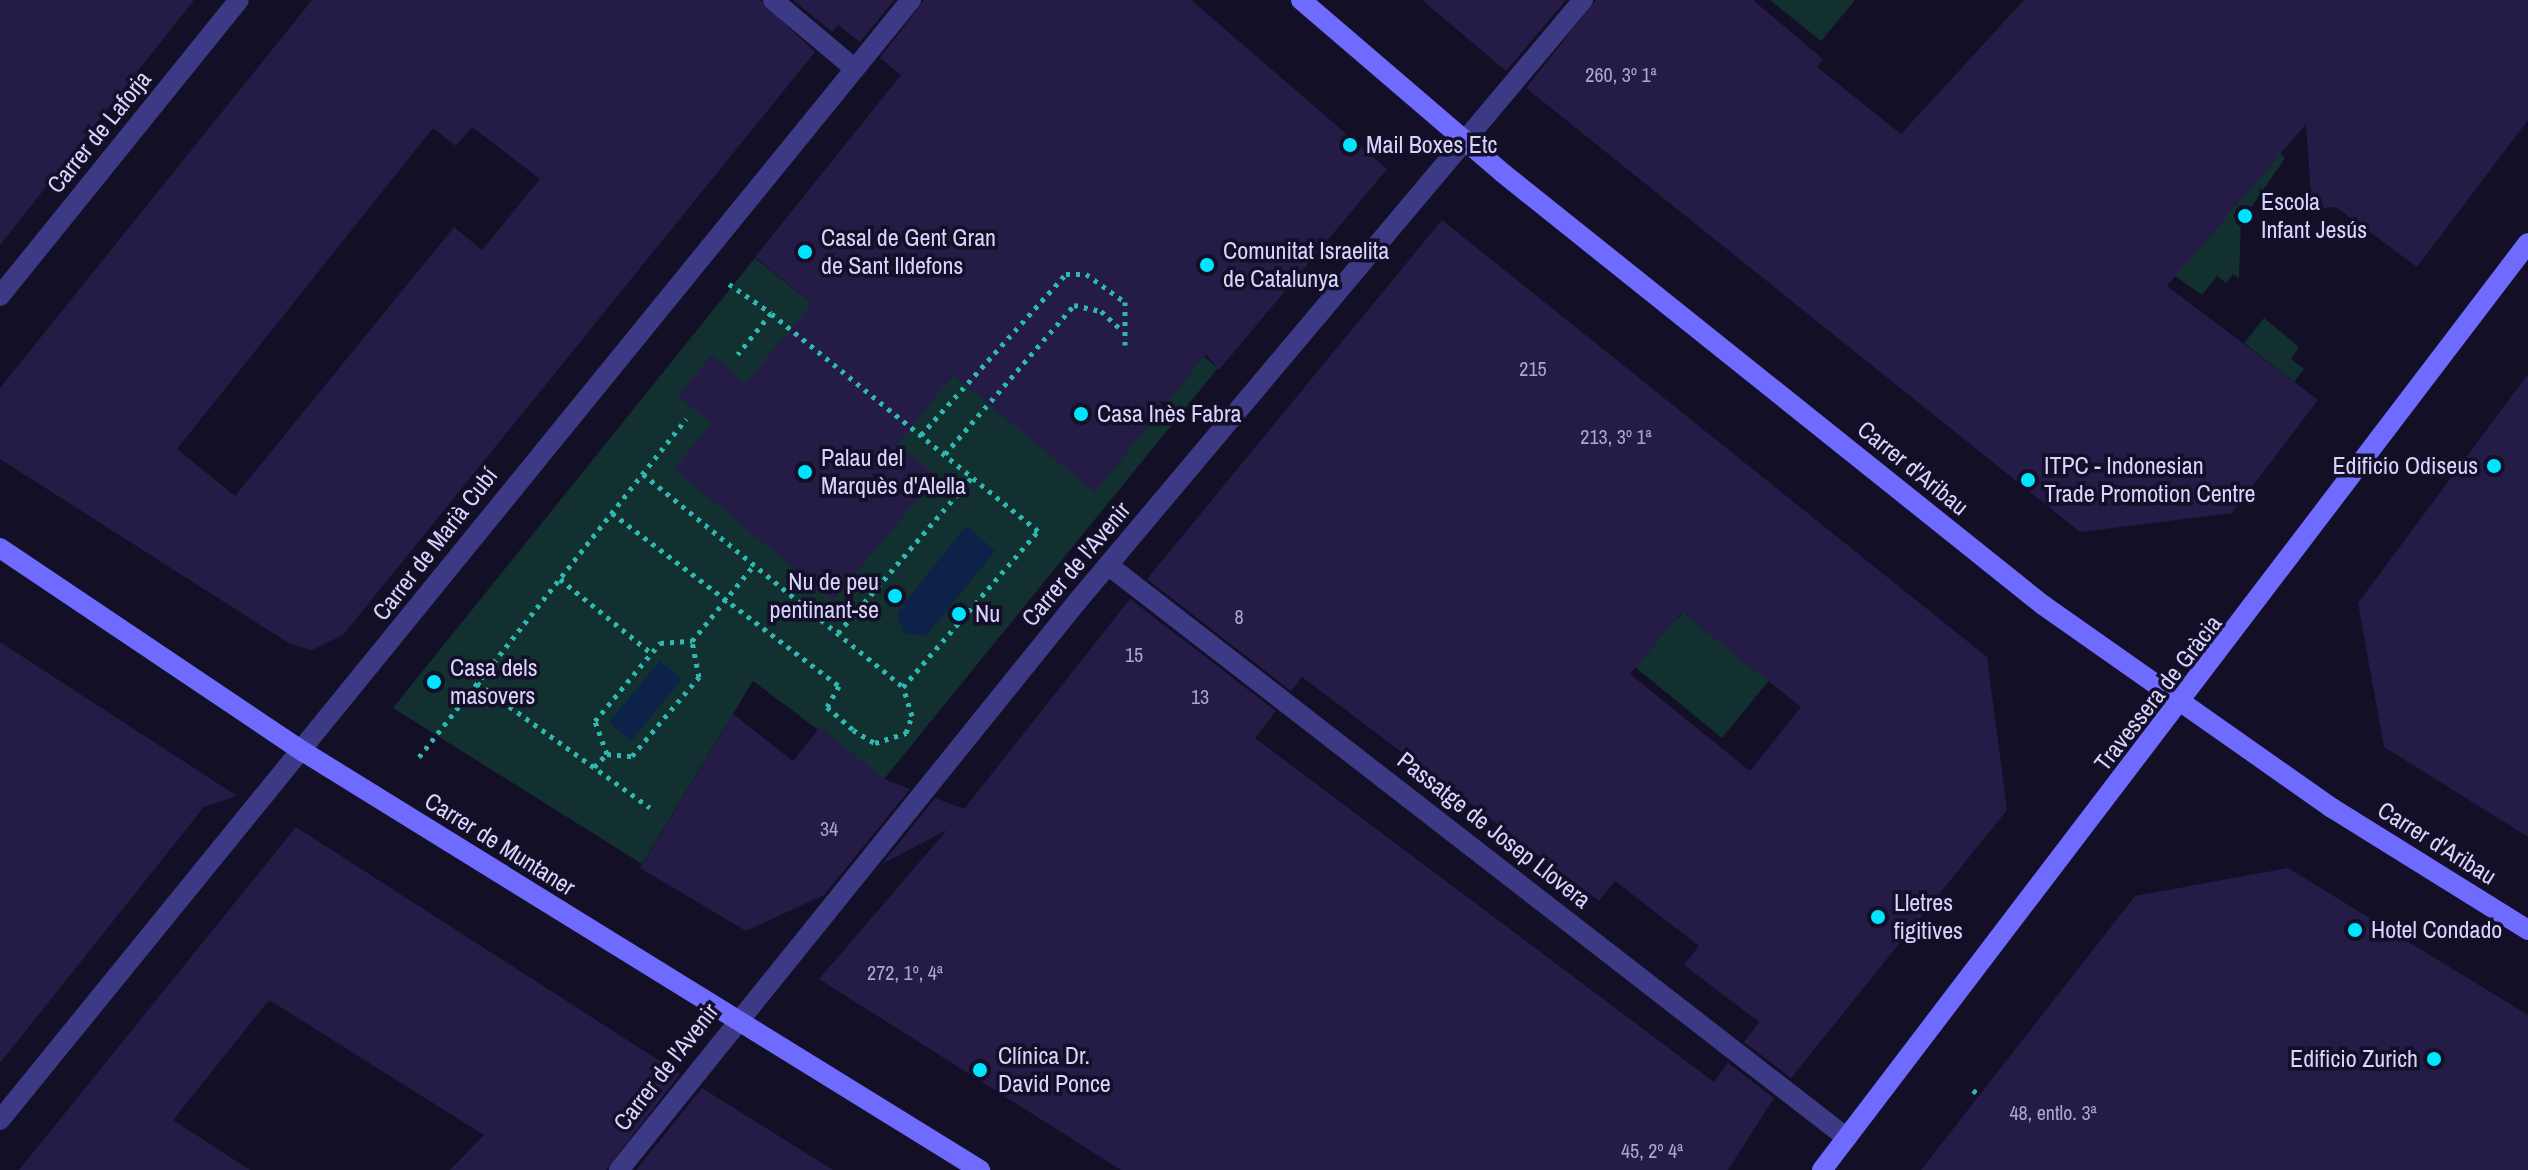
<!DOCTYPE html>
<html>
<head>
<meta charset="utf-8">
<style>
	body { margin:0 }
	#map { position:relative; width:2528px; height:1170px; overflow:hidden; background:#130f26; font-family:"Archivo Narrow",sans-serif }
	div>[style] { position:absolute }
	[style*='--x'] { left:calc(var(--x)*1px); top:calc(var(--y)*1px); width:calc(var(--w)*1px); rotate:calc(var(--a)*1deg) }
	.green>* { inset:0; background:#12302f }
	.water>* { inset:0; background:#0c2248 }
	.building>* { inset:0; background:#241b47 }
	.path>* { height:5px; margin-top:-2.5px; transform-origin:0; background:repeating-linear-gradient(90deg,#2fb8b0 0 4px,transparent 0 10px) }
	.street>* { height:20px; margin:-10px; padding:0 10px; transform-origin:10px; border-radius:10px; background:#3d3a85 }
	.secondary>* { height:20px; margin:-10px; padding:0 10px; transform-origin:10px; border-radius:10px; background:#6f6bff }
	.dots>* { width:22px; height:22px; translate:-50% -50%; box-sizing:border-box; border:4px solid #130f26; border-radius:50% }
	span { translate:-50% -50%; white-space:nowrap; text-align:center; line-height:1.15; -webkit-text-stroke:7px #130f26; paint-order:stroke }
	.number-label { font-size:20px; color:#aca6d1 }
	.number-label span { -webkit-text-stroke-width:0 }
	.street-label { font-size:24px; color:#d9d4ff }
	.poi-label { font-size:24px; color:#d9d4ff }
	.left { translate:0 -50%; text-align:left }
	.right { translate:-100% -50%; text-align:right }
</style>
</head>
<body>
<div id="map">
	<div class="green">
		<i style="clip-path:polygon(1770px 0,1855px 0,1821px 41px)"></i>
		<i style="clip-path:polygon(2279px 152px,2285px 158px,2241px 222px,2239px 278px,2233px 274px,2226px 283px,2217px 276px,2202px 295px,2169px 272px,2208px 238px)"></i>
		<i style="clip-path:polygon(1063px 241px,1218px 368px,884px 779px,753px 681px,642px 864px,393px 708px,755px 258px,924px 392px,946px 384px)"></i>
		<i style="clip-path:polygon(2264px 318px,2299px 347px,2291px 359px,2304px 369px,2294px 382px,2244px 343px)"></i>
		<i style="clip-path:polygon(1592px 552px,1677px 619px,1689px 605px,1775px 673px,1722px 738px,1553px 600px)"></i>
	</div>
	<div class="water">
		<i style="clip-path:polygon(966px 526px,995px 551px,926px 636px,904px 633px,897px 613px)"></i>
		<i style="clip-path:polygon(660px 661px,682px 679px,631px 741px,609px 722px)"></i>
	</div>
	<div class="building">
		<i style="clip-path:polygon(0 0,194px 0,0 245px)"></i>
		<i style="clip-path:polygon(evenodd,312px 0,760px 0,815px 52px,343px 635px,312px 650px,290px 644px,0 459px,0 388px,312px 0,472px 127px,540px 179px,482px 250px,454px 227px,235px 496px,177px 449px,433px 128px,456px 146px,472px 127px)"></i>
		<i style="clip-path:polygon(793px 0,894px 0,860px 42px,838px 25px,832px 32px)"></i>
		<i style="clip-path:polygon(924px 0,1191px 0,1387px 169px,1219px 370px,1206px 354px,1095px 492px,953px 375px,898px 444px,937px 476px,833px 600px,674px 469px,712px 423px,678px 396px,711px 355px,746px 383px,812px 303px,755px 257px,901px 75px,880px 58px)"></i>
		<i style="clip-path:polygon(1422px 0,1566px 0,1506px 71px)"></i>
		<i style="clip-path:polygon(1596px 0,1753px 0,1823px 59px,1817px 67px,1901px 134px,2024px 0,2528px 0,2528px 120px,2417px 267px,2336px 207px,2312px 209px,2306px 124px,2167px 286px,2318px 400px,2232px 513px,2080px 532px,1526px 88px)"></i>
		<i style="clip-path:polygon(evenodd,1442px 220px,1987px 657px,2007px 810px,1791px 1078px,1744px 1042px,1759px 1022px,1684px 965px,1699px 946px,1615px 881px,1599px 901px,1302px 677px,1291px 691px,1147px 579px,1442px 220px,1682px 612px,1801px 707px,1750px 771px,1630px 674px,1682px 612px)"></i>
		<i style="clip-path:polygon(2528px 374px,2528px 837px,2384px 747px,2358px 603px)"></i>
		<i style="clip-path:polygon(1130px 599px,1276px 711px,1255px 738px,1714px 1082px,1728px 1063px,1774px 1098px,1728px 1170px,1121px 1170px,819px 979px,947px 830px,882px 864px,935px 798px,964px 809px)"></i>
		<i style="clip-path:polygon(0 642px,237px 796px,204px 807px,0 1063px)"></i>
		<i style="clip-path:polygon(733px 714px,793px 761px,820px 727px,884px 779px,910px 789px,824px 895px,746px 931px,640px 868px)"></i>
		<i style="clip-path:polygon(296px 827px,680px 1074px,606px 1170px,450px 1170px,484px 1135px,269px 1000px,173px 1120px,250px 1170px,19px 1170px)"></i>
		<i style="clip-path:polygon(2288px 868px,2528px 1015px,2528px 1170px,1921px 1170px,2135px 896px)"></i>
		<i style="clip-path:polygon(702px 1088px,833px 1170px,636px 1170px)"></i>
	</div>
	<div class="path">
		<i style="--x:729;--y:284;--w:51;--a:34.6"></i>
		<i style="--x:921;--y:435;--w:217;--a:-48"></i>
		<i style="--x:1066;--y:274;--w:20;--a:0"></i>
		<i style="--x:1086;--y:274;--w:48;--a:35.7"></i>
		<i style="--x:1125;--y:302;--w:43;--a:90"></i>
		<i style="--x:945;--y:454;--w:197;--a:-49.1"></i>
		<i style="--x:1074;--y:305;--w:28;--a:13"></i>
		<i style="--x:1101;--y:311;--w:26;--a:43"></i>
		<i style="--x:643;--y:474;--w:336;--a:39.3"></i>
		<i style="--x:903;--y:687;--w:206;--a:-49.1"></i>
		<i style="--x:1038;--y:531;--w:345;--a:-140.8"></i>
		<i style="--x:771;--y:313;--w:53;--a:128.8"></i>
		<i style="--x:612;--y:513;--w:285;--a:37.3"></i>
		<i style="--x:839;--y:686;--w:24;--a:120"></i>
		<i style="--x:827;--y:707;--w:35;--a:41"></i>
		<i style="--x:853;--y:730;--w:26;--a:31"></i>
		<i style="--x:875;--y:743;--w:33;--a:-18"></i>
		<i style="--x:906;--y:733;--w:18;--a:-71"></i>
		<i style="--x:912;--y:716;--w:30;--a:-107"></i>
		<i style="--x:560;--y:579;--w:117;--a:39.1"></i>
		<i style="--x:838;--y:633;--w:206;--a:-49.3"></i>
		<i style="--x:477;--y:683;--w:213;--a:35.8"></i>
		<i style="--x:607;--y:754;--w:35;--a:-110"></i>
		<i style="--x:595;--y:721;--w:102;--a:-50.2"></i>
		<i style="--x:660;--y:643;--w:32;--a:-4"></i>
		<i style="--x:419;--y:757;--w:431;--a:-51.7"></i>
		<i style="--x:594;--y:767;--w:18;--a:-45"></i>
		<i style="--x:607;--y:754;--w:25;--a:5"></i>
		<i style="--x:632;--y:756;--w:104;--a:-49.7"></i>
		<i style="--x:699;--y:677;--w:37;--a:-101"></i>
		<i style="--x:692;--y:641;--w:98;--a:-50.8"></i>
		<i style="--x:1973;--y:1090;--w:9;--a:41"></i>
	</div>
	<div class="street">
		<i style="--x:773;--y:0;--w:107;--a:40.1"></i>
		<i style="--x:0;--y:296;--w:380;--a:-51.1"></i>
		<i style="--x:1108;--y:565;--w:935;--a:37.79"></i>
		<i style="--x:0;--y:1120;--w:1444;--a:-50.88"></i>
		<i style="--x:619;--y:1170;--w:728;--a:-51.13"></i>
		<i style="--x:1076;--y:603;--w:788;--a:-49.94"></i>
	</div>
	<div class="secondary">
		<i style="--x:1301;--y:0;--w:267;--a:40.6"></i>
		<i style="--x:1504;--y:174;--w:690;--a:38.65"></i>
		<i style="--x:2043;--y:605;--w:353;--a:35.1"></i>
		<i style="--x:2332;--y:808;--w:231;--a:31.9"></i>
		<i style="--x:0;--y:548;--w:366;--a:33.9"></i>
		<i style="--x:304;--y:752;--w:795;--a:31.73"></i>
		<i style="--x:1822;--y:1170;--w:1165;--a:-52.71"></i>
	</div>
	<div class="dots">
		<i style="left:1350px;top:145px;background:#00e5ff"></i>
		<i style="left:2245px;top:216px;background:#00e5ff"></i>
		<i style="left:805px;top:252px;background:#00e5ff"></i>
		<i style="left:1207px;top:265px;background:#00e5ff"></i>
		<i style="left:1081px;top:414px;background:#00e5ff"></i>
		<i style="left:2494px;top:466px;background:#00e5ff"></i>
		<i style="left:805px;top:472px;background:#00e5ff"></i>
		<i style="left:2028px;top:480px;background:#00e5ff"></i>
		<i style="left:895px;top:596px;background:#00e5ff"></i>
		<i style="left:959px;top:614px;background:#00e5ff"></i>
		<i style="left:434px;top:682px;background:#00e5ff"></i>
		<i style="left:1878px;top:917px;background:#00e5ff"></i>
		<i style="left:2355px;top:930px;background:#00e5ff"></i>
		<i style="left:2434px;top:1059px;background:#00e5ff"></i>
		<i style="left:980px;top:1070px;background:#00e5ff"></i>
	</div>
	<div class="number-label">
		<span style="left:1621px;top:74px">260, 3º 1ª</span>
		<span style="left:1533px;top:368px">215</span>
		<span style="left:1616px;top:436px">213, 3º 1ª</span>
		<span style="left:1239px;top:616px">8</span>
		<span style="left:1134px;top:654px">15</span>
		<span style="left:1200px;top:696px">13</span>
		<span style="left:829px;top:828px">34</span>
		<span style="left:905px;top:972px">272, 1º, 4ª</span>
		<span style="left:2053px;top:1112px">48, entlo. 3ª</span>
		<span style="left:1652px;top:1150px">45, 2º 4ª</span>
	</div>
	<div class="street-label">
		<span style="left:99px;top:132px;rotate:-51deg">Carrer de Laforja</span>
		<span style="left:1913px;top:468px;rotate:39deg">Carrer d'Aribau</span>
		<span style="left:435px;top:544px;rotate:-52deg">Carrer de Marià Cubí</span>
		<span style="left:1076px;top:564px;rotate:-50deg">Carrer de l'Avenir</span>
		<span style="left:2158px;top:693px;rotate:-52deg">Travessera de Gràcia</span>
		<span style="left:1494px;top:830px;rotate:38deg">Passatge de Josep Llovera</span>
		<span style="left:2437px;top:843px;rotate:32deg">Carrer d'Aribau</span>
		<span style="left:500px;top:844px;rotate:32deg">Carrer de Muntaner</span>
		<span style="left:666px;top:1067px;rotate:-52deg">Carrer de l'Avenir</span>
	</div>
	<div class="poi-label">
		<span class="left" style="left:1366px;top:145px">Mail Boxes Etc</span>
		<span class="left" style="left:2261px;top:216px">Escola<br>Infant Jesús</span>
		<span class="left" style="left:821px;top:252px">Casal de Gent Gran<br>de Sant Ildefons</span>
		<span class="left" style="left:1223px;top:265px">Comunitat Israelita<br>de Catalunya</span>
		<span class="left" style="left:1097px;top:414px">Casa Inès Fabra</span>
		<span class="left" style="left:821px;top:472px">Palau del<br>Marquès d'Alella</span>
		<span class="left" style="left:2044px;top:480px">ITPC - Indonesian<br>Trade Promotion Centre</span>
		<span class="right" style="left:2478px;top:466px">Edificio Odiseus</span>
		<span class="right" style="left:879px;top:596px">Nu de peu<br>pentinant-se</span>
		<span class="left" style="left:975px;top:614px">Nu</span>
		<span class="left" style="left:450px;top:682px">Casa dels<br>masovers</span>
		<span class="left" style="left:1894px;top:917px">Lletres<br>figitives</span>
		<span class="left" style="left:2371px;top:930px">Hotel Condado</span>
		<span class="left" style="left:998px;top:1070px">Clínica Dr.<br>David Ponce</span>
		<span class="right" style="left:2418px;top:1059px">Edificio Zurich</span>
	</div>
</div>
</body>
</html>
